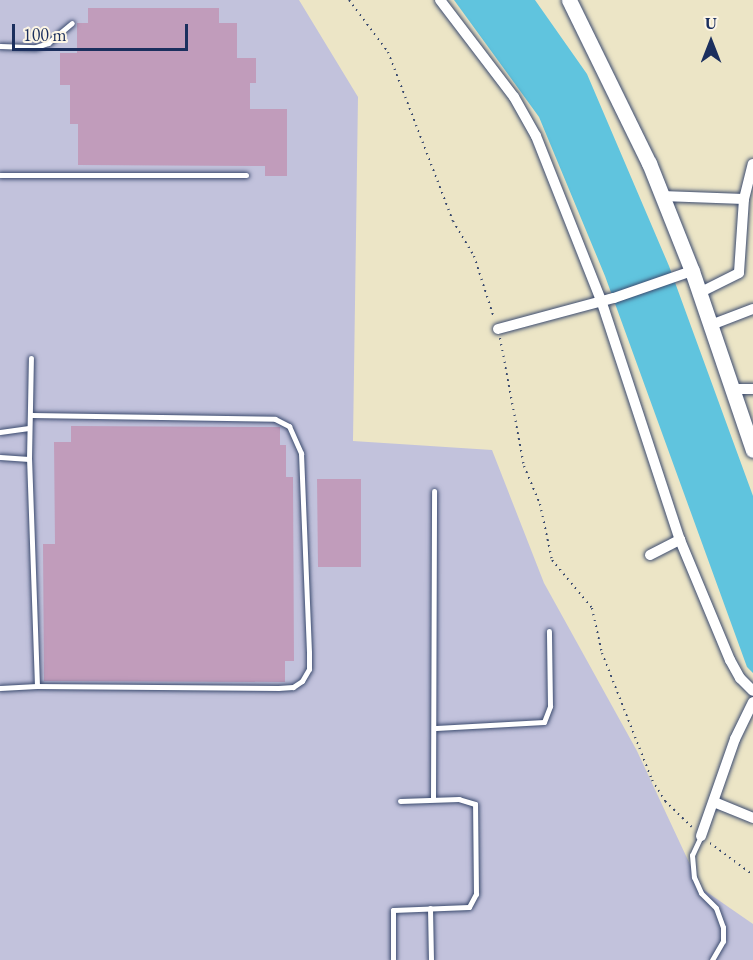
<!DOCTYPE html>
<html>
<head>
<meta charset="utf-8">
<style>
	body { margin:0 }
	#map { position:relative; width:753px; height:960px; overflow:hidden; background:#ece5c6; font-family:"EB Garamond",serif }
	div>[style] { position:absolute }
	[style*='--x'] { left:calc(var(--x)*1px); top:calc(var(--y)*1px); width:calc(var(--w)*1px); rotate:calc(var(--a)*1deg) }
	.industrial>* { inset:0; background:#c2c2dc }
	.water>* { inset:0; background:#60c4de }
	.building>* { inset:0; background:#c19cbb }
	.path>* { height:2px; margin-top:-1px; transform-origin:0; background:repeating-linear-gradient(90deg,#3a4a6e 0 1.5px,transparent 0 6px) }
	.roads { filter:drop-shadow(0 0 2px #3a4a6e) drop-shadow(0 0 2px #3a4a6e) }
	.lane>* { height:5px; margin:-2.5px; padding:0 2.5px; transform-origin:2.5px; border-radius:2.5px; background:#fff }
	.street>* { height:10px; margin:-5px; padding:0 5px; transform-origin:5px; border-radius:5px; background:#fff }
	.secondary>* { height:15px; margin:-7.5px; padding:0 7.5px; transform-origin:7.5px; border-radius:7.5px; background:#fff }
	span { translate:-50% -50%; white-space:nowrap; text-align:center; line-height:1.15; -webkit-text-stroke:5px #fcf5e5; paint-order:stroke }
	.north { position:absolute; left:681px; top:12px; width:60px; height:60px; -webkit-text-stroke:4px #fcf5e5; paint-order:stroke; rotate:0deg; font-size:16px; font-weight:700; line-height:24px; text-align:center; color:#1b2f5e }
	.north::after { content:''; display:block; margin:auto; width:21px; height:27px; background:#1b2f5e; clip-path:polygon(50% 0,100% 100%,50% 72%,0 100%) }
	.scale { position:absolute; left:12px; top:24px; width:176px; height:27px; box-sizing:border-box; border:3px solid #1b2f5e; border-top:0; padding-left:8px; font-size:18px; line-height:21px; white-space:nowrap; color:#1b2f5e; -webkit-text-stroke:4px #fcf5e5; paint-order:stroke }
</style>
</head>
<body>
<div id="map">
	<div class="industrial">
		<i style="clip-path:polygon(0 0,299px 0,358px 97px,353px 441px,492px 450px,544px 583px,637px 751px,701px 888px,753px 924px,753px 960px,0 960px)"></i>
	</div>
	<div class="water">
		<i style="clip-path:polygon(454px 0,535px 0,587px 74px,669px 266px,753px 496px,753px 673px,747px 667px,605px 276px,539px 117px)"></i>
	</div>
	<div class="building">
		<i style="clip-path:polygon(88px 8px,219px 8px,219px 23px,237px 23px,237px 58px,256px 58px,256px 83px,250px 83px,250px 109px,287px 109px,287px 176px,265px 176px,265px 166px,78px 165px,78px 124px,70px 124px,70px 85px,60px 85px,60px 53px,77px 53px,77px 23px,88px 23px)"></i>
		<i style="clip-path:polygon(71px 426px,280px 427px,280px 445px,286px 445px,286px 477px,293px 477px,294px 661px,285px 661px,285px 682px,44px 681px,43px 544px,55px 544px,54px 442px,71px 442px)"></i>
		<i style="clip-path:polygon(317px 479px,361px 479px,361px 567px,318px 567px)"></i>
	</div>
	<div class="path">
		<i style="--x:349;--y:0;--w:65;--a:53.1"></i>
		<i style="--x:388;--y:52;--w:181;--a:69"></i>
		<i style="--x:453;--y:221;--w:41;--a:59"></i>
		<i style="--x:474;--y:256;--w:65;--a:72.1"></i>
		<i style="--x:500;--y:338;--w:130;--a:79.4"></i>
		<i style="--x:524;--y:466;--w:41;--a:67.2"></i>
		<i style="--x:540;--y:504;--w:57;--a:77.9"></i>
		<i style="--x:552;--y:560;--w:62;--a:50.2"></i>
		<i style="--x:592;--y:608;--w:46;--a:77.5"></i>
		<i style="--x:602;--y:653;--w:136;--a:68.5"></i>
		<i style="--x:652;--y:780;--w:25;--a:58"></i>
		<i style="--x:665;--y:801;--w:37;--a:44"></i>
		<i style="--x:710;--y:843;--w:54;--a:36.7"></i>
	</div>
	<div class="roads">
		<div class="lane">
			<i style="--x:0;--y:46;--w:36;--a:2"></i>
			<i style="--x:36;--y:47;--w:13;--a:-18"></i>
			<i style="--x:48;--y:43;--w:31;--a:-40"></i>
			<i style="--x:0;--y:175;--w:246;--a:0"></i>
			<i style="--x:31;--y:415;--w:244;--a:0.9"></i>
			<i style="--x:275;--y:419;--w:16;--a:27"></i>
			<i style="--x:289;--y:426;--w:30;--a:66"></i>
			<i style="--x:301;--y:453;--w:199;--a:87.7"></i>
			<i style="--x:309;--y:652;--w:17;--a:90"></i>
			<i style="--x:309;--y:669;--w:14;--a:120"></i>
			<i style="--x:302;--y:681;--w:11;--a:146"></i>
			<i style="--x:293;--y:687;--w:15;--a:176"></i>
			<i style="--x:278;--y:688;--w:241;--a:-179.5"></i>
			<i style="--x:37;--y:686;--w:227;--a:-92"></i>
			<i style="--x:29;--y:459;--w:101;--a:-88.9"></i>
			<i style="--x:0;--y:432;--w:29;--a:-8"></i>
			<i style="--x:0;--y:457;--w:29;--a:4"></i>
			<i style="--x:0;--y:688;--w:37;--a:-3"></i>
			<i style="--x:436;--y:728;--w:108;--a:-3.2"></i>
			<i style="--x:544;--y:722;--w:17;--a:-69"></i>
			<i style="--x:550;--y:706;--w:75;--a:-90.8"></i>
			<i style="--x:433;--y:799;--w:308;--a:-89.8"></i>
			<i style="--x:701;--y:836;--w:21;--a:115"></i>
			<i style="--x:692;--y:855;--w:22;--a:85"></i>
			<i style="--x:694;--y:877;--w:17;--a:66"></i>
			<i style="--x:701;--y:893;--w:21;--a:45"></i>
			<i style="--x:716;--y:908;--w:20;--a:70"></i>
			<i style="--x:723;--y:927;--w:14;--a:90"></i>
			<i style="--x:723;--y:941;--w:22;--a:120"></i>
			<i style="--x:430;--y:908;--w:52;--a:88.9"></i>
			<i style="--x:393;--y:960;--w:50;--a:-90"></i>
			<i style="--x:393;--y:910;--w:76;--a:-2.3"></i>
			<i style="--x:469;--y:907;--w:15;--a:-62"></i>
			<i style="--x:476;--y:894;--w:90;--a:-90.6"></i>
			<i style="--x:475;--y:804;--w:17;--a:-163"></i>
			<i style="--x:459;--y:799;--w:59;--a:178.1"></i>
		</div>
		<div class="street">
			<i style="--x:440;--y:0;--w:122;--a:52.7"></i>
			<i style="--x:514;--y:97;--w:45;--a:60.6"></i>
			<i style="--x:536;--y:136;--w:176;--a:68.4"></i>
			<i style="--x:601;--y:300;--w:253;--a:71.8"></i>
			<i style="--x:680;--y:540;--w:130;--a:67.4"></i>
			<i style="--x:730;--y:660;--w:21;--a:61"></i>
			<i style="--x:740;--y:678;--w:18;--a:45"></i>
			<i style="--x:662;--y:196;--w:82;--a:2.1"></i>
			<i style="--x:744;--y:199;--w:74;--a:93.9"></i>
			<i style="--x:739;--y:273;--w:45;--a:153.4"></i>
			<i style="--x:744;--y:199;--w:36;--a:-76"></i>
			<i style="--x:711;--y:325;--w:45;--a:-20.9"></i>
			<i style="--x:498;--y:329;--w:120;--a:-15"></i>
			<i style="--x:614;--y:298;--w:83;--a:-19.1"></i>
			<i style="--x:732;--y:389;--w:21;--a:0"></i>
			<i style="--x:650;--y:555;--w:34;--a:-27"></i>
			<i style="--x:714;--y:802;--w:42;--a:22.3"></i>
			<i style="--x:701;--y:836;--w:103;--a:-70.7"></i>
			<i style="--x:735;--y:739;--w:41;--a:-64.1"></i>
		</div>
		<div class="secondary">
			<i style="--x:569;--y:0;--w:182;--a:63.9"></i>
			<i style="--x:649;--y:163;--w:116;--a:68.3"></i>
			<i style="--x:692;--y:271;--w:189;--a:71.2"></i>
		</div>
	</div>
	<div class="north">U</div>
	<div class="scale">100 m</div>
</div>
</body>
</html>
